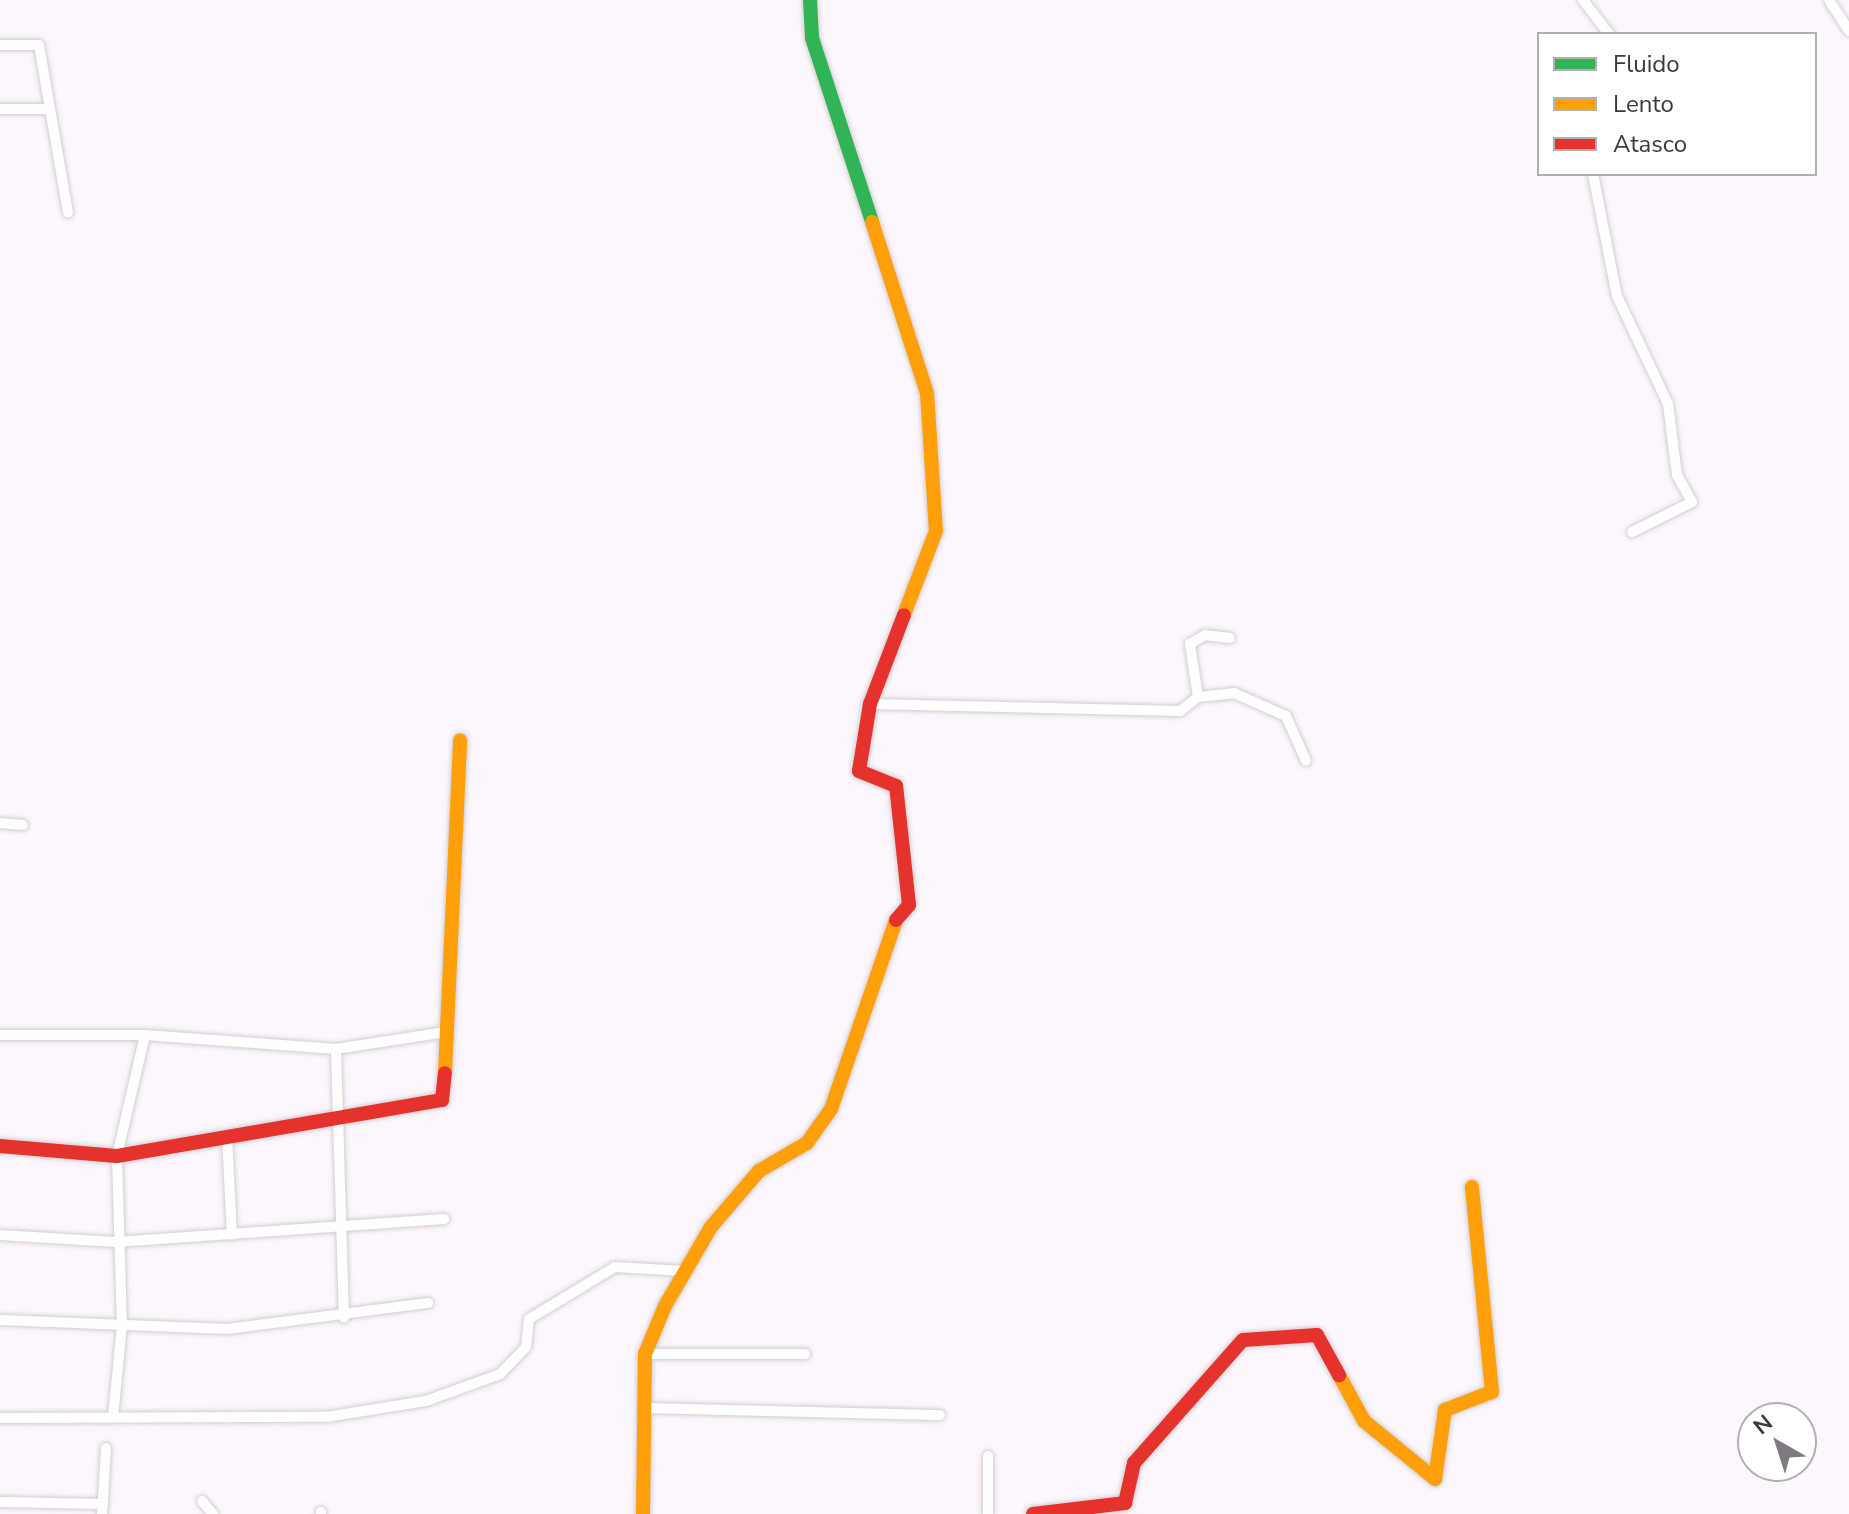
<!DOCTYPE html>
<html>
<head>
<meta charset="utf-8">
<style>
	body { margin:0 }
	#map { position:relative; width:1849px; height:1514px; overflow:hidden; background:#fcf7fc; font-family:"Nunito Sans",sans-serif }
	div>[style] { position:absolute }
	[style*='--x'] { left:calc(var(--x)*1px); top:calc(var(--y)*1px); width:calc(var(--w)*1px); rotate:calc(var(--a)*1deg) }
	.roads { filter:drop-shadow(0 0 2px #d4ced3) drop-shadow(0 0 2px #d4ced3) }
	.street>* { height:10px; margin:-5px; padding:0 5px; transform-origin:5px; border-radius:5px; background:#fffeff }
	.fast>* { height:14px; margin:-7px; padding:0 7px; transform-origin:7px; border-radius:7px; background:#30b455 }
	.slow>* { height:14px; margin:-7px; padding:0 7px; transform-origin:7px; border-radius:7px; background:#ff9f0a }
	.jam>* { height:14px; margin:-7px; padding:0 7px; transform-origin:7px; border-radius:7px; background:#e5322d }
	span { translate:-50% -50%; white-space:nowrap; text-align:center; line-height:1.15; -webkit-text-stroke:6px #fff; paint-order:stroke }
	.legend { position:absolute; left:1537px; top:32px; width:280px; height:144px; box-sizing:border-box; background:#fff; border:2px solid #b2afb1; margin:0; padding:10px 14px; list-style:none; font-size:24px; color:#3e373d }
	.legend li { display:flex; align-items:center; gap:16px; height:40px }
	.legend b { width:40px; border:2px solid #b2afb1 }
	.north { position:absolute; left:1737px; top:1402px; width:80px; height:80px; box-sizing:border-box; background:#fff; border:2px solid #b2afb1; border-radius:50%; rotate:321deg; font-size:22px; font-weight:700; line-height:32px; text-align:center; color:#3e373d }
	.north::after { content:''; display:block; margin:auto; width:28px; height:36px; background:#807a80; clip-path:polygon(50% 0,100% 100%,50% 72%,0 100%) }
</style>
</head>
<body>
<div id="map">
	<div class="roads">
		<div class="street">
			<i style="--x:1583;--y:0;--w:43;--a:52.6"></i>
			<i style="--x:1829;--y:0;--w:37;--a:57"></i>
			<i style="--x:0;--y:45;--w:39;--a:0"></i>
			<i style="--x:39;--y:45;--w:170;--a:80.2"></i>
			<i style="--x:0;--y:109;--w:50;--a:0"></i>
			<i style="--x:1593;--y:174;--w:124;--a:78.9"></i>
			<i style="--x:1617;--y:296;--w:119;--a:64.7"></i>
			<i style="--x:1668;--y:404;--w:72;--a:82.8"></i>
			<i style="--x:1677;--y:475;--w:31;--a:61"></i>
			<i style="--x:1692;--y:502;--w:67;--a:153.4"></i>
			<i style="--x:1198;--y:697;--w:54;--a:-98.6"></i>
			<i style="--x:1190;--y:644;--w:17;--a:-31"></i>
			<i style="--x:1205;--y:635;--w:25;--a:7"></i>
			<i style="--x:870;--y:704;--w:310;--a:1.3"></i>
			<i style="--x:1180;--y:711;--w:23;--a:-38"></i>
			<i style="--x:1198;--y:697;--w:36;--a:-6"></i>
			<i style="--x:1234;--y:693;--w:57;--a:23.9"></i>
			<i style="--x:1286;--y:716;--w:49;--a:66"></i>
			<i style="--x:0;--y:823;--w:23;--a:5"></i>
			<i style="--x:0;--y:1035;--w:145;--a:0"></i>
			<i style="--x:145;--y:1035;--w:192;--a:4.2"></i>
			<i style="--x:336;--y:1049;--w:111;--a:-8.8"></i>
			<i style="--x:336;--y:1049;--w:269;--a:88.3"></i>
			<i style="--x:227;--y:1137;--w:98;--a:87.1"></i>
			<i style="--x:0;--y:1235;--w:116;--a:3.5"></i>
			<i style="--x:116;--y:1242;--w:329;--a:-4"></i>
			<i style="--x:0;--y:1320;--w:227;--a:2.3"></i>
			<i style="--x:227;--y:1329;--w:203;--a:-7.4"></i>
			<i style="--x:645;--y:1354;--w:160;--a:0"></i>
			<i style="--x:649;--y:1408;--w:291;--a:1.4"></i>
			<i style="--x:113;--y:1417;--w:91;--a:-84.4"></i>
			<i style="--x:122;--y:1326;--w:170;--a:-91.7"></i>
			<i style="--x:117;--y:1156;--w:124;--a:-77"></i>
			<i style="--x:0;--y:1418;--w:326;--a:-0.2"></i>
			<i style="--x:326;--y:1417;--w:101;--a:-9.1"></i>
			<i style="--x:426;--y:1401;--w:79;--a:-20"></i>
			<i style="--x:500;--y:1374;--w:37;--a:-46"></i>
			<i style="--x:526;--y:1347;--w:28;--a:-84"></i>
			<i style="--x:529;--y:1319;--w:100;--a:-31.2"></i>
			<i style="--x:615;--y:1267;--w:69;--a:3.3"></i>
			<i style="--x:202;--y:1501;--w:17;--a:50"></i>
			<i style="--x:0;--y:1502;--w:103;--a:1.1"></i>
			<i style="--x:321;--y:1512;--w:2;--a:90"></i>
			<i style="--x:102;--y:1514;--w:66;--a:-86.5"></i>
			<i style="--x:988;--y:1514;--w:58;--a:-90"></i>
		</div>
		<div class="fast">
			<i style="--x:810;--y:0;--w:38;--a:87"></i>
			<i style="--x:812;--y:38;--w:194;--a:71.9"></i>
		</div>
		<div class="slow">
			<i style="--x:872;--y:222;--w:180;--a:72.2"></i>
			<i style="--x:927;--y:393;--w:138;--a:86.3"></i>
			<i style="--x:936;--y:531;--w:90;--a:110.9"></i>
			<i style="--x:445;--y:1073;--w:333;--a:-87.4"></i>
			<i style="--x:1339;--y:1375;--w:52;--a:61.5"></i>
			<i style="--x:1364;--y:1421;--w:92;--a:39.2"></i>
			<i style="--x:1435;--y:1479;--w:70;--a:-81.8"></i>
			<i style="--x:1445;--y:1410;--w:50;--a:-21"></i>
			<i style="--x:1492;--y:1392;--w:206;--a:-95.6"></i>
			<i style="--x:643;--y:1514;--w:160;--a:-89.3"></i>
			<i style="--x:645;--y:1354;--w:52;--a:-67.4"></i>
			<i style="--x:665;--y:1306;--w:91;--a:-59.8"></i>
			<i style="--x:711;--y:1227;--w:74;--a:-49.4"></i>
			<i style="--x:759;--y:1171;--w:56;--a:-30.3"></i>
			<i style="--x:807;--y:1143;--w:42;--a:-54.8"></i>
			<i style="--x:831;--y:1109;--w:200;--a:-71"></i>
		</div>
		<div class="jam">
			<i style="--x:896;--y:920;--w:20;--a:-49"></i>
			<i style="--x:909;--y:905;--w:120;--a:-96.2"></i>
			<i style="--x:896;--y:786;--w:40;--a:-158"></i>
			<i style="--x:859;--y:771;--w:68;--a:-80.7"></i>
			<i style="--x:870;--y:704;--w:95;--a:-69.1"></i>
			<i style="--x:0;--y:1146;--w:117;--a:4.9"></i>
			<i style="--x:117;--y:1156;--w:330;--a:-9.8"></i>
			<i style="--x:442;--y:1100;--w:27;--a:-84"></i>
			<i style="--x:1033;--y:1514;--w:93;--a:-6.8"></i>
			<i style="--x:1125;--y:1503;--w:41;--a:-77.3"></i>
			<i style="--x:1134;--y:1463;--w:164;--a:-48.5"></i>
			<i style="--x:1243;--y:1340;--w:74;--a:-3.9"></i>
			<i style="--x:1317;--y:1335;--w:46;--a:61.2"></i>
		</div>
	</div>
	<ul class="legend">
	<li><b style="height:10px;background:#30b455"></b>Fluido</li>
	<li><b style="height:10px;background:#ff9f0a"></b>Lento</li>
	<li><b style="height:10px;background:#e5322d"></b>Atasco</li>
	</ul>
	<div class="north">N</div>
</div>
</body>
</html>
